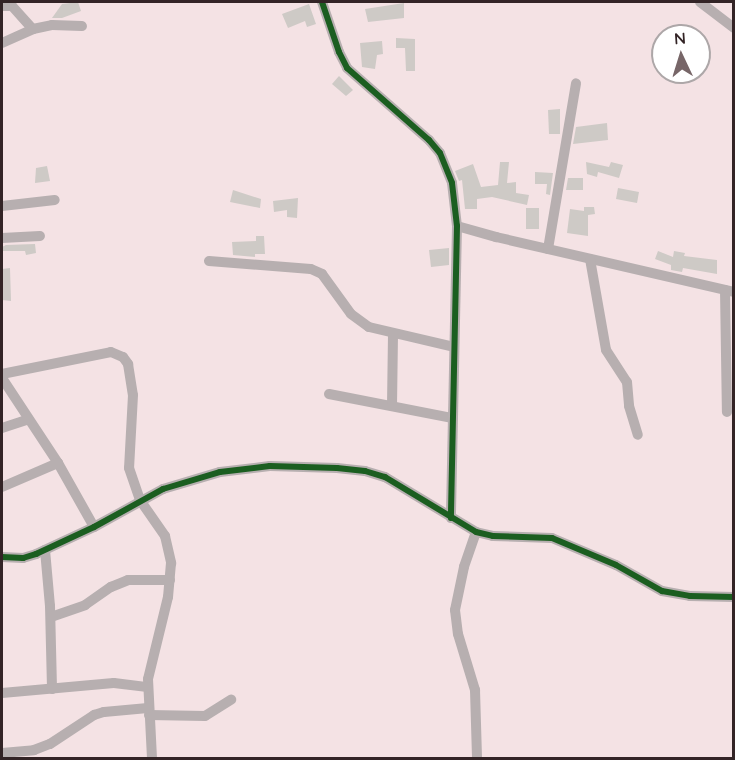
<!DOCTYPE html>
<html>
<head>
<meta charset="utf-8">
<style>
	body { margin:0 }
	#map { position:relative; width:735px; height:760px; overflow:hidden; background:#f4e2e4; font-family:Quicksand,sans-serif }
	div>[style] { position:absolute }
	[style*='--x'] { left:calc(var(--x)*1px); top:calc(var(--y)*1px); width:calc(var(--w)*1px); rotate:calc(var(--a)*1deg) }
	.building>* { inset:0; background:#cecac6 }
	.minor>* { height:10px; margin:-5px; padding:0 5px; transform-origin:5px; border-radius:5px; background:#b7afb0 }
	.cycleway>* { height:6px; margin:-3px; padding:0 3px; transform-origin:3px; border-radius:3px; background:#1b5e20 }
	span { translate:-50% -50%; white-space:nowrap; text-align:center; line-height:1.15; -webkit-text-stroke:6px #fff; paint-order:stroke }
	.frame { position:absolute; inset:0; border:3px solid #332426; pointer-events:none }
	.north { position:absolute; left:651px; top:24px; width:60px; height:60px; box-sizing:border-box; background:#fff; border:2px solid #ada7a8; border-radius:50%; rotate:356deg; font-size:16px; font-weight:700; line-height:24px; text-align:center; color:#332426 }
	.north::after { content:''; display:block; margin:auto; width:21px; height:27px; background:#776668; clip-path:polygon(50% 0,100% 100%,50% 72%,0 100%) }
</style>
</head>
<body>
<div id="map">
	<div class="building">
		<i style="clip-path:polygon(78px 2px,81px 11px,62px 18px,52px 18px,62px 4px)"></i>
		<i style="clip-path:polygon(404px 3px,404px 18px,368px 22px,365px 9px)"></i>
		<i style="clip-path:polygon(309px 4px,316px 24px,307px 27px,305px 21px,288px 28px,282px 14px)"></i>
		<i style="clip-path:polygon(396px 38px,415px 39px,415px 71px,406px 71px,405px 48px,396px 48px)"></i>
		<i style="clip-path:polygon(382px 41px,383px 54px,377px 55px,375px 69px,362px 67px,360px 43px)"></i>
		<i style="clip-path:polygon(339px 76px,353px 90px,346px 96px,332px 84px)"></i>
		<i style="clip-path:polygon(560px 109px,560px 134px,549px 134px,548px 110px)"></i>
		<i style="clip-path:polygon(607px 123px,608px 140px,573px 144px,576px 127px)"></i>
		<i style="clip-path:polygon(500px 162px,509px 162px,507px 183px,516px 182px,516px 193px,529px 195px,527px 205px,492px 197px,477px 199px,477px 209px,465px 209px,462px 180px,459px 181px,455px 171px,473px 164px,481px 187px,498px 185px)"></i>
		<i style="clip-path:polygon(586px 162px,609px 167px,611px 162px,623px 165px,619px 178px,598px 172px,597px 177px,587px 174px)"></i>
		<i style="clip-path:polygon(47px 166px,50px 181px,35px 183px,36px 168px)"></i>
		<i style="clip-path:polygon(535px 172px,553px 173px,550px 195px,546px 194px,547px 184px,535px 184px)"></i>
		<i style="clip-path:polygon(568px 178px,583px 178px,583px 190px,566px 190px)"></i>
		<i style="clip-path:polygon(618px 188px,639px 192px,637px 203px,616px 199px)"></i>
		<i style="clip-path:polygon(233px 190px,261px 199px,260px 208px,230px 202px)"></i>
		<i style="clip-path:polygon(298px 198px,297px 218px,287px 217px,287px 210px,274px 212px,273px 201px)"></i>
		<i style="clip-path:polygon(584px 207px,594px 207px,595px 214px,588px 215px,588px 236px,567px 233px,570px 209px,584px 211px)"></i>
		<i style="clip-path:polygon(526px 208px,539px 208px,539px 229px,526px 229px)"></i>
		<i style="clip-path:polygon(256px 236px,264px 236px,265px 254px,255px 254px,255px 257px,233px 255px,232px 242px,256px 241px)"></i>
		<i style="clip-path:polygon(35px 244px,36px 253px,26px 255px,25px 251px,2px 251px,2px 247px,6px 245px)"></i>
		<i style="clip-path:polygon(449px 248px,449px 265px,431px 267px,429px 250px)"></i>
		<i style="clip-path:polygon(658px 251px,673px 257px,674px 251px,685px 253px,684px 256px,717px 260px,717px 274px,683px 268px,682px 272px,671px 270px,671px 265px,655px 259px)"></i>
		<i style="clip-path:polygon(10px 268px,11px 301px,2px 300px,2px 269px)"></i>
	</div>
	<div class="minor">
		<i style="--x:322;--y:2;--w:53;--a:71.2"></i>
		<i style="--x:339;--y:52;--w:18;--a:63"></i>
		<i style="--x:347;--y:68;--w:109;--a:41.3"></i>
		<i style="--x:429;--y:140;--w:17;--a:50"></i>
		<i style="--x:440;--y:153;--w:32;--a:68"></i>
		<i style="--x:452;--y:183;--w:43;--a:83.4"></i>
		<i style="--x:457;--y:226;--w:292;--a:91.2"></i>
		<i style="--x:700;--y:2;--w:43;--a:37.4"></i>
		<i style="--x:2;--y:6;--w:10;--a:0"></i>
		<i style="--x:12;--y:6;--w:31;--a:48"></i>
		<i style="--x:2;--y:43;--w:34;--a:-24"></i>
		<i style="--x:33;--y:29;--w:19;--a:-12"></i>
		<i style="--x:52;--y:25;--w:30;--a:2"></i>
		<i style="--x:2;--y:206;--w:53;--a:-6.5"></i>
		<i style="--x:457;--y:226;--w:41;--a:15.8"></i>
		<i style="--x:496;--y:237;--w:244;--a:13"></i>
		<i style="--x:2;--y:238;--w:38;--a:-3"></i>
		<i style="--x:548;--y:249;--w:168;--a:-80.4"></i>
		<i style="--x:590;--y:259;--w:92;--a:80"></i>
		<i style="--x:606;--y:350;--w:38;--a:57"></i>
		<i style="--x:627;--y:382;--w:24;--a:85"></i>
		<i style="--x:629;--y:406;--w:30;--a:73"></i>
		<i style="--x:209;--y:261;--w:102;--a:4.5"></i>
		<i style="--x:311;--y:269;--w:12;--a:24"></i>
		<i style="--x:322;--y:274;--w:49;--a:54.1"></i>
		<i style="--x:351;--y:314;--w:22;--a:36"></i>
		<i style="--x:369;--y:327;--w:87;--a:13.2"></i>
		<i style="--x:725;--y:290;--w:122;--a:89.1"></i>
		<i style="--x:2;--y:374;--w:111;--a:-11.4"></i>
		<i style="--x:111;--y:352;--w:13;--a:23"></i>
		<i style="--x:123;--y:357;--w:9;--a:54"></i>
		<i style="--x:128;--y:364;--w:31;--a:81"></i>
		<i style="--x:133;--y:395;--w:73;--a:93.1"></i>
		<i style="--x:129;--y:468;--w:34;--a:71"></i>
		<i style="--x:140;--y:500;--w:44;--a:55.2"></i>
		<i style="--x:165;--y:536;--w:28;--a:77"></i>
		<i style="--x:171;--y:563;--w:34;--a:95"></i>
		<i style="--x:168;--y:597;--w:84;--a:103.7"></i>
		<i style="--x:148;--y:679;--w:79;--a:87.1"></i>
		<i style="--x:2;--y:378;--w:102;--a:56.6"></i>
		<i style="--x:58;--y:463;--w:73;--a:60.6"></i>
		<i style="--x:329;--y:394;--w:126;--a:11"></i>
		<i style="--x:392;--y:406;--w:72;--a:-89.2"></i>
		<i style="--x:2;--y:428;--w:28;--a:-18"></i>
		<i style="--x:2;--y:487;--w:61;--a:-23.2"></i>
		<i style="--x:476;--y:532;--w:37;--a:109"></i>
		<i style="--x:464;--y:567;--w:44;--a:101.8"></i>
		<i style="--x:455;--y:610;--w:24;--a:83"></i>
		<i style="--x:458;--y:634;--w:59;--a:73.1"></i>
		<i style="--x:475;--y:690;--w:68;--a:88.3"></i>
		<i style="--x:45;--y:550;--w:56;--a:84.9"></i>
		<i style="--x:50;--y:606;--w:83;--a:88.6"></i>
		<i style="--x:2;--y:557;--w:21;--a:3"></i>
		<i style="--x:23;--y:558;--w:14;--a:-17"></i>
		<i style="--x:36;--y:554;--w:64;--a:-25"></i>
		<i style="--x:94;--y:527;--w:79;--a:-28.8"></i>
		<i style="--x:163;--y:489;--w:59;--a:-16.6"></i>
		<i style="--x:220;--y:472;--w:50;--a:-6.8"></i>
		<i style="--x:270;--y:466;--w:67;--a:1.7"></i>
		<i style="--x:337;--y:468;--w:28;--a:6"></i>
		<i style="--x:365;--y:471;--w:21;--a:17"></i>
		<i style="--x:385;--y:477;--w:106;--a:31.1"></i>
		<i style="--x:476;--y:532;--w:17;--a:13"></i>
		<i style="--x:493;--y:536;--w:59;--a:1.9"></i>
		<i style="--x:552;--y:538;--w:69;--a:22.9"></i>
		<i style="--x:616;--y:565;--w:53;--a:29.5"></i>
		<i style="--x:662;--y:591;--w:28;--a:10"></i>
		<i style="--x:690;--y:596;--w:44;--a:1.3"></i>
		<i style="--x:51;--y:617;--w:36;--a:-19"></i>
		<i style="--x:85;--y:605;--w:32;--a:-35"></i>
		<i style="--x:111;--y:587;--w:18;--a:-22"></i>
		<i style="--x:128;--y:580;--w:42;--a:0"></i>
		<i style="--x:2;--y:693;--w:112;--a:-5.1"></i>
		<i style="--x:114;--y:683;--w:34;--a:7"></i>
		<i style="--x:149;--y:715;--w:56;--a:1"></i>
		<i style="--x:205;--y:716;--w:31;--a:-32"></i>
		<i style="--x:2;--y:753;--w:32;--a:-5"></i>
		<i style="--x:34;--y:750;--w:17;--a:-21"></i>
		<i style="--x:50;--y:744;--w:53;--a:-33.4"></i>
		<i style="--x:94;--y:715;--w:10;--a:-17"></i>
		<i style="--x:104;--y:712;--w:44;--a:-5.2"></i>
	</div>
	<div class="cycleway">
		<i style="--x:322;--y:2;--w:53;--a:71.2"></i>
		<i style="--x:339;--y:52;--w:18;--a:63"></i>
		<i style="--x:347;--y:68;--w:109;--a:41.3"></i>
		<i style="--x:429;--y:140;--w:17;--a:50"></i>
		<i style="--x:440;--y:153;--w:32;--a:68"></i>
		<i style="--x:452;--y:183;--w:43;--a:83.4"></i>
		<i style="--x:457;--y:226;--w:292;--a:91.2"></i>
		<i style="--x:2;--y:557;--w:21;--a:3"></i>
		<i style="--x:23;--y:558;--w:14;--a:-17"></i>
		<i style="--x:36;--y:554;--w:64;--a:-25"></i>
		<i style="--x:94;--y:527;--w:79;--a:-28.8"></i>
		<i style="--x:163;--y:489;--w:59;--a:-16.6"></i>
		<i style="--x:220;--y:472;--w:50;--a:-6.8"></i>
		<i style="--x:270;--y:466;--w:67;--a:1.7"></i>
		<i style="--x:337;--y:468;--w:28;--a:6"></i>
		<i style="--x:365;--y:471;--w:21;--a:17"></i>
		<i style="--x:385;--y:477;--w:106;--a:31.1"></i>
		<i style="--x:476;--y:532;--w:17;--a:13"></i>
		<i style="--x:493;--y:536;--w:59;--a:1.9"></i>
		<i style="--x:552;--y:538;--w:69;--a:22.9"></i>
		<i style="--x:616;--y:565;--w:53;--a:29.5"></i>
		<i style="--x:662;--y:591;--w:28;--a:10"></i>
		<i style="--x:690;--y:596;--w:44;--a:1.3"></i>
	</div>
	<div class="frame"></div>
	<div class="north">N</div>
</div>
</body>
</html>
